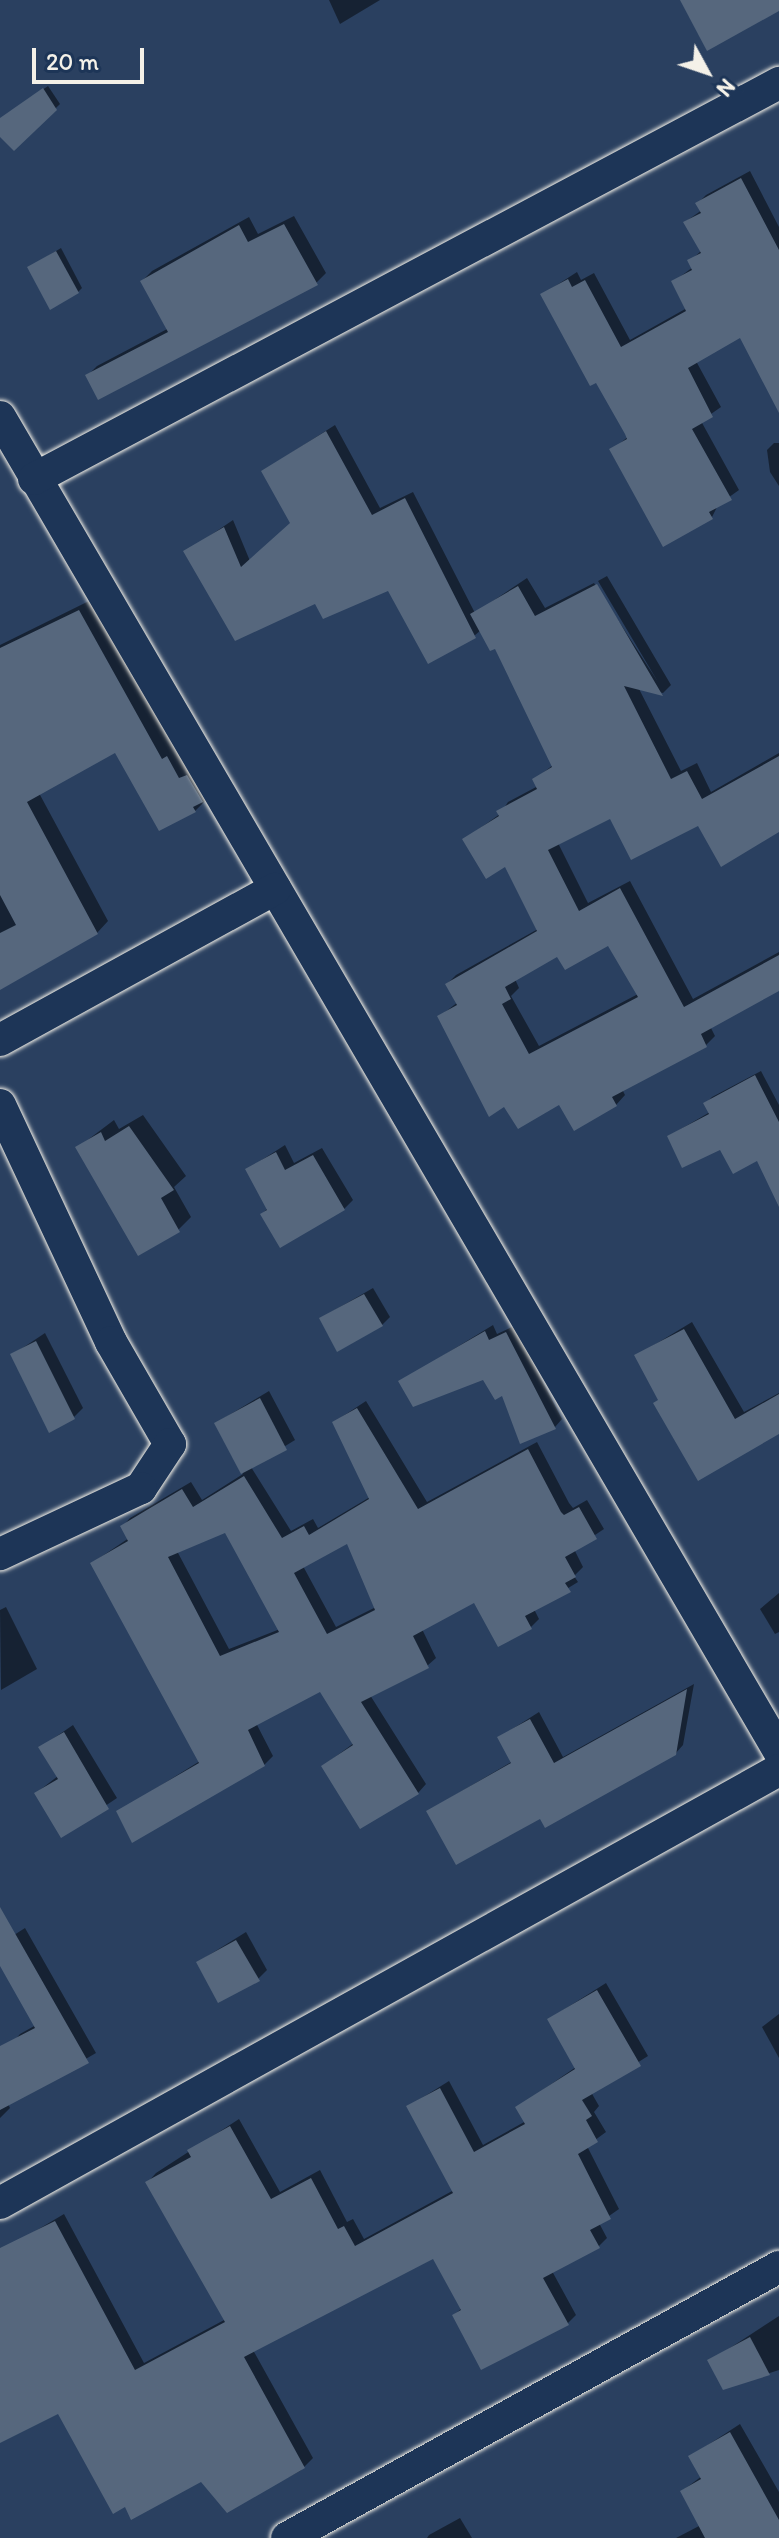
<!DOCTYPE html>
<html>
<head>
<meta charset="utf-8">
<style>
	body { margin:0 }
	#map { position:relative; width:779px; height:2538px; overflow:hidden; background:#2a4060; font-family:Itim,sans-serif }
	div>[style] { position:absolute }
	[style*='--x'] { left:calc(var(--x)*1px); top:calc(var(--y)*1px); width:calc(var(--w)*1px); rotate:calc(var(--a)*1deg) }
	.shadow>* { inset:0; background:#0007 }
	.building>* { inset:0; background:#56677d }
	.roads { filter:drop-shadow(0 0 2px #f4f1e8) drop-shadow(0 0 2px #f4f1e8) }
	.street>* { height:32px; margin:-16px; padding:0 16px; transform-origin:16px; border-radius:16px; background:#1d3557 }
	span { translate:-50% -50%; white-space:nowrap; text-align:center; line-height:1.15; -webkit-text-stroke:6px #1d3557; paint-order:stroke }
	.north { position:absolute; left:667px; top:32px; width:80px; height:80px; -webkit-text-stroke:6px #1d3557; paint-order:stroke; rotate:130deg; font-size:22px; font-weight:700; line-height:32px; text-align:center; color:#f4f1e8 }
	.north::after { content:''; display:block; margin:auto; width:28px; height:36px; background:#f4f1e8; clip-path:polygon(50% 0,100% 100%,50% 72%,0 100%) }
	.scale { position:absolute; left:32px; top:48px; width:112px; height:36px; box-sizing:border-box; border:4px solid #f4f1e8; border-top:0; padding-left:10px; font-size:24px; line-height:28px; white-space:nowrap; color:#f4f1e8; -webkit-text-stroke:6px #1d3557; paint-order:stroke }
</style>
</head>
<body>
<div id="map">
	<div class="shadow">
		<i style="clip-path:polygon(329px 0,380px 0,340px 24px)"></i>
		<i style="clip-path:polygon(48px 86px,60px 104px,14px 149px,0 134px,0 119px)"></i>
		<i style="clip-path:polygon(750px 171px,779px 227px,779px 371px,740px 336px,696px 361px,721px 407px,701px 421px,739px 490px,718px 505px,712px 517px,612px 450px,629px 436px,543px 294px,577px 272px,581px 280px,594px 273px,630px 340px,687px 308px,673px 282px,693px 267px,690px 261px,701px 251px,685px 222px,702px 210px,698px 203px,706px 195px)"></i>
		<i style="clip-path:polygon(294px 216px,326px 273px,316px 283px,99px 397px,87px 376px,97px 366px,169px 328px,142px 281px,152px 271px,249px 217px,258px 234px)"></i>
		<i style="clip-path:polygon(61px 248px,82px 288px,78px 292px,30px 267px)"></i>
		<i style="clip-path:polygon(evenodd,335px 425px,380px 508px,413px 492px,475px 613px,527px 578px,545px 608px,594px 583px,658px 682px,598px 581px,607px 576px,671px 685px,663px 693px,638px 687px,681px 771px,697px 763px,711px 792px,779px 753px,779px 830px,611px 817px,558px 843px,588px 903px,630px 881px,693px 999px,779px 952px,779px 989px,710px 1026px,715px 1036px,706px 1045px,622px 1089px,625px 1095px,616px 1105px,560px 1102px,440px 1016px,458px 1002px,447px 984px,456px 975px,538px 929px,506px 864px,465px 839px,500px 814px,508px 802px,538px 786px,534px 780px,553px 765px,496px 646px,481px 630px,474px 636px,389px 588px,316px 601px,186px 552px,233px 520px,250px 561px,292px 523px,263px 471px,335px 425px,609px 943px,638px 994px,539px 1046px,511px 996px,519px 988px,515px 979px,558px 954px,609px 943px)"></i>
		<i style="clip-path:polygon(774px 443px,779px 443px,779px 486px,770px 472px,767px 450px)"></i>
		<i style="clip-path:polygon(91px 600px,207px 799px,195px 811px,116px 750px,39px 793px,108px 921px,97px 933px,0 969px,0 645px)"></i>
		<i style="clip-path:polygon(761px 1071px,779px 1105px,779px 1162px,669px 1136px,710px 1112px,706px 1103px,712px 1097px)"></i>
		<i style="clip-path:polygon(143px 1115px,186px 1176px,174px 1187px,191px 1217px,178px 1230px,77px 1148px,114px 1120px,119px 1129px)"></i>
		<i style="clip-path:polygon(285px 1145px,294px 1163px,322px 1148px,353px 1200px,344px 1209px,262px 1214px,268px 1208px,248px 1169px)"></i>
		<i style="clip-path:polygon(373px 1288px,390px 1317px,382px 1325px,321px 1318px)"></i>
		<i style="clip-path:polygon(692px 1322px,744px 1412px,779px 1393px,779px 1432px,660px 1400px,636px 1356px)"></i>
		<i style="clip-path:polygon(493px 1325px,497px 1334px,514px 1326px,562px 1419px,555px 1427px,521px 1441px,503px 1393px,484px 1377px,400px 1382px)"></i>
		<i style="clip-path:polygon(45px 1333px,83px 1408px,74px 1417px,12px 1355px)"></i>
		<i style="clip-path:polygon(evenodd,269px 1391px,295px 1440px,251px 1467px,291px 1531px,313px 1519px,318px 1528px,370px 1497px,334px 1422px,366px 1401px,427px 1502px,537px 1442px,569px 1503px,573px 1508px,587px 1500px,604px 1529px,574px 1549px,583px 1567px,574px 1576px,578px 1582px,534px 1609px,539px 1619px,531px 1627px,474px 1600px,422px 1629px,436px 1658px,427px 1666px,370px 1695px,426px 1784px,418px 1793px,323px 1766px,354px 1743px,320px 1690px,256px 1723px,273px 1756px,264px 1765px,118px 1812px,200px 1761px,92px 1563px,129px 1538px,122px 1527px,130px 1518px,191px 1482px,202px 1500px,243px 1474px,216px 1423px,269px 1391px,226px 1530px,280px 1629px,229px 1649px,177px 1551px,226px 1530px,269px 1391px,348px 1541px,376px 1607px,336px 1627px,303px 1566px,348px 1541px)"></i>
		<i style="clip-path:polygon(779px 1593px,779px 1632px,775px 1634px,760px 1609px)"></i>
		<i style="clip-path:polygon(6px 1607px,37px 1669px,1px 1690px,0 1610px)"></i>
		<i style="clip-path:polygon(694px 1684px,683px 1745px,675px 1754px,541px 1816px,428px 1811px,513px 1761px,500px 1737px,539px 1712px,563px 1757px)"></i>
		<i style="clip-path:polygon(73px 1725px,117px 1798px,62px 1835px,36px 1793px,58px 1776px,41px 1747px)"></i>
		<i style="clip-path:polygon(25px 1928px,96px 2053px,8px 2104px,10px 2108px,0 2118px,0 2057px,20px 2034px,36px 2025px,0 1962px,0 1944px)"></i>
		<i style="clip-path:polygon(246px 1932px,267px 1970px,258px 1979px,198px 1962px)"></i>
		<i style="clip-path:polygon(606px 1983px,648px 2056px,591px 2092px,599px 2106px,594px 2112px,606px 2132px,587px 2146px,619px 2209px,599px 2223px,607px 2238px,599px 2246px,552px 2271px,576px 2315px,568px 2323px,482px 2367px,454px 2315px,462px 2308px,434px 2256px,253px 2350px,313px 2458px,300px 2471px,227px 2510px,201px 2479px,59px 2411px,0 2440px,0 2252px,64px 2214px,144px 2363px,226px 2319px,148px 2182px,156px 2173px,239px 2119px,280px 2192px,320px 2170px,347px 2222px,353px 2219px,364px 2239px,454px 2190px,409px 2106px,449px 2081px,483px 2145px,526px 2121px,518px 2107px,576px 2067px,549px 2019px)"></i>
		<i style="clip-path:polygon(779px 2014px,779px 2058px,762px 2027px)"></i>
		<i style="clip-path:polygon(779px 2316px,779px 2370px,724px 2388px,710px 2361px)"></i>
		<i style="clip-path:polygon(740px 2424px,779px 2492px,779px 2538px,676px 2538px,701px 2525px,682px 2491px,702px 2476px,691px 2456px)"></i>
		<i style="clip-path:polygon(460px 2518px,472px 2538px,427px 2538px,429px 2535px)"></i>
	</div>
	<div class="building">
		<i style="clip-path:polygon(680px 0,779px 0,779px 11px,707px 51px)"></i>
		<i style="clip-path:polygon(43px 88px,57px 110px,14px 151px,0 137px,0 118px)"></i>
		<i style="clip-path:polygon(741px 178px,779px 250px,779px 413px,740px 338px,688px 368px,713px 417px,692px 429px,732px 500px,709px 512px,713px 519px,663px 547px,609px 449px,627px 439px,625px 434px,596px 383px,590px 386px,540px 294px,568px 279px,572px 287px,585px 280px,621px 347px,686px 311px,671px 281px,692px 270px,687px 260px,701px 253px,683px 222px,701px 213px,695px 203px)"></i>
		<i style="clip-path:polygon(284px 224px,318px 285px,98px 400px,85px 375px,168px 332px,140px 281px,239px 225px,248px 242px)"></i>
		<i style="clip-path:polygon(56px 251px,79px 293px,50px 310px,27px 267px)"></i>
		<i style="clip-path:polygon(326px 431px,372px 515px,405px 498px,476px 638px,428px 664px,388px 591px,323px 619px,315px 604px,235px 641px,183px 551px,224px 527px,241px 567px,290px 523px,261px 471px)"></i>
		<i style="clip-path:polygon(evenodd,597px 584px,663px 696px,624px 686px,671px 779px,687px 771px,702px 799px,779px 756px,779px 832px,721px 867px,698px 826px,631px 860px,610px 819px,548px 850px,579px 911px,620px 888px,684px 1007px,779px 955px,779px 991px,701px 1034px,707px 1047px,612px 1097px,617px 1106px,574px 1131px,559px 1105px,518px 1129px,504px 1107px,489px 1117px,437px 1016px,457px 1005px,445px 984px,537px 931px,505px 867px,486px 879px,462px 839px,499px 816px,496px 811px,537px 789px,532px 779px,552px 767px,495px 649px,490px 651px,470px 614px,518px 586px,535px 616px,597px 584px,608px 946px,638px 997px,529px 1054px,502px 1004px,511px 999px,505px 987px,557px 957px,565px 970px,608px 946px)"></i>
		<i style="clip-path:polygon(79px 610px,162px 759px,167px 756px,179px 778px,187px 775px,203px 802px,193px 807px,196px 812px,159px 831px,115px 753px,27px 802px,98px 934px,0 990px,0 933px,16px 925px,0 895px,0 648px)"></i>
		<i style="clip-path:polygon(755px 1075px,779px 1122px,779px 1207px,757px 1161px,733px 1174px,720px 1150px,682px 1168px,667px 1136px,709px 1114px,703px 1103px)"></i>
		<i style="clip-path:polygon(129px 1126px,174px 1190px,161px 1198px,180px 1232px,138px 1256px,75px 1147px,101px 1132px,105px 1141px)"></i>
		<i style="clip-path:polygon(276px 1152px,285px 1170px,313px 1155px,345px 1210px,280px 1248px,260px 1214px,267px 1210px,245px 1169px)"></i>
		<i style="clip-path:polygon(364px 1294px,383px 1326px,337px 1352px,319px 1318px)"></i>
		<i style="clip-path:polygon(684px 1329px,735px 1419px,779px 1394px,779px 1434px,698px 1481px,653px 1403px,658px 1400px,634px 1355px)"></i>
		<i style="clip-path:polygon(485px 1331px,489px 1340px,506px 1332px,556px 1429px,520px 1444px,502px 1396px,495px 1400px,483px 1380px,413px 1407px,398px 1381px)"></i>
		<i style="clip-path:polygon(36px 1341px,75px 1419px,49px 1433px,10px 1354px)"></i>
		<i style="clip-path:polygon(260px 1398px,287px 1450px,241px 1474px,214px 1423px)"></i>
		<i style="clip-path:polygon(evenodd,357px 1408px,418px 1509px,528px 1449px,561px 1512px,564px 1515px,579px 1507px,597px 1539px,565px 1557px,576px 1577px,565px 1583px,571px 1592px,525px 1616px,532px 1629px,498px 1647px,474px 1603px,413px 1636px,429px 1668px,361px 1702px,419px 1794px,360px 1829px,321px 1766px,353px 1745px,320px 1692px,248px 1730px,265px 1766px,132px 1843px,116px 1811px,199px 1763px,90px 1563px,128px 1541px,120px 1526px,182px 1489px,193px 1507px,244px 1476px,282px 1538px,304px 1526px,309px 1535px,369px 1499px,332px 1422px,357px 1408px,225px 1533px,279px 1632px,220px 1656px,168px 1557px,225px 1533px,357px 1408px,347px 1544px,375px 1610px,327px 1634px,294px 1573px,347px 1544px)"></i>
		<i style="clip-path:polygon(687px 1689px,676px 1755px,545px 1828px,540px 1819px,456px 1865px,426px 1811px,511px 1763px,497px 1737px,530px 1719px,554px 1763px)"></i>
		<i style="clip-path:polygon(64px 1732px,109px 1809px,61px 1838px,34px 1793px,58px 1779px,38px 1747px)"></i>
		<i style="clip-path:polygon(0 1907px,89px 2063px,0 2110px,0 2046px,35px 2028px,0 1966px)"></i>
		<i style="clip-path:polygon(236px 1940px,260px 1981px,218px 2003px,196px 1962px)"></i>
		<i style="clip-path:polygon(597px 1990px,641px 2066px,582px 2100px,592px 2116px,586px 2120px,598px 2142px,578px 2154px,611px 2219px,590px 2230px,600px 2248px,543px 2278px,569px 2325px,481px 2370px,452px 2315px,461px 2310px,433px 2259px,244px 2357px,305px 2468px,227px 2513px,201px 2482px,131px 2520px,125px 2507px,113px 2514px,58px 2414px,0 2443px,0 2248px,55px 2221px,135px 2370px,225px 2322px,145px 2182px,191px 2157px,187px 2150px,230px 2126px,271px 2199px,311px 2178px,338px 2229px,344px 2226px,355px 2246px,453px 2193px,406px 2106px,440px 2088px,474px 2152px,525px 2124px,515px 2107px,575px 2069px,547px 2019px)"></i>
		<i style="clip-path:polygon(750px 2337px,770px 2375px,723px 2390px,707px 2360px)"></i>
		<i style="clip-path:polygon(730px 2432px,779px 2520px,779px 2538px,705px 2538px,680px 2491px,701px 2479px,688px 2456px)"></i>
	</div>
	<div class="roads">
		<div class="street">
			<i style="--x:0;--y:417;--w:1545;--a:59.72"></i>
			<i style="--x:34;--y:479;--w:844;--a:-27.99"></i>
			<i style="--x:0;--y:1040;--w:314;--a:-28.8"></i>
			<i style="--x:0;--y:1105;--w:262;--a:64.9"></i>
			<i style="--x:111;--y:1342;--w:118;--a:60"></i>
			<i style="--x:170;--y:1444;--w:53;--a:123.4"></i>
			<i style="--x:141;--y:1488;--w:156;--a:154.9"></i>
			<i style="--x:0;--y:2203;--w:891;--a:-29.07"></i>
			<i style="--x:287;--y:2538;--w:562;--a:-28.85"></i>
		</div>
	</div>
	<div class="north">N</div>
	<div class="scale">20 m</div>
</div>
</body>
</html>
